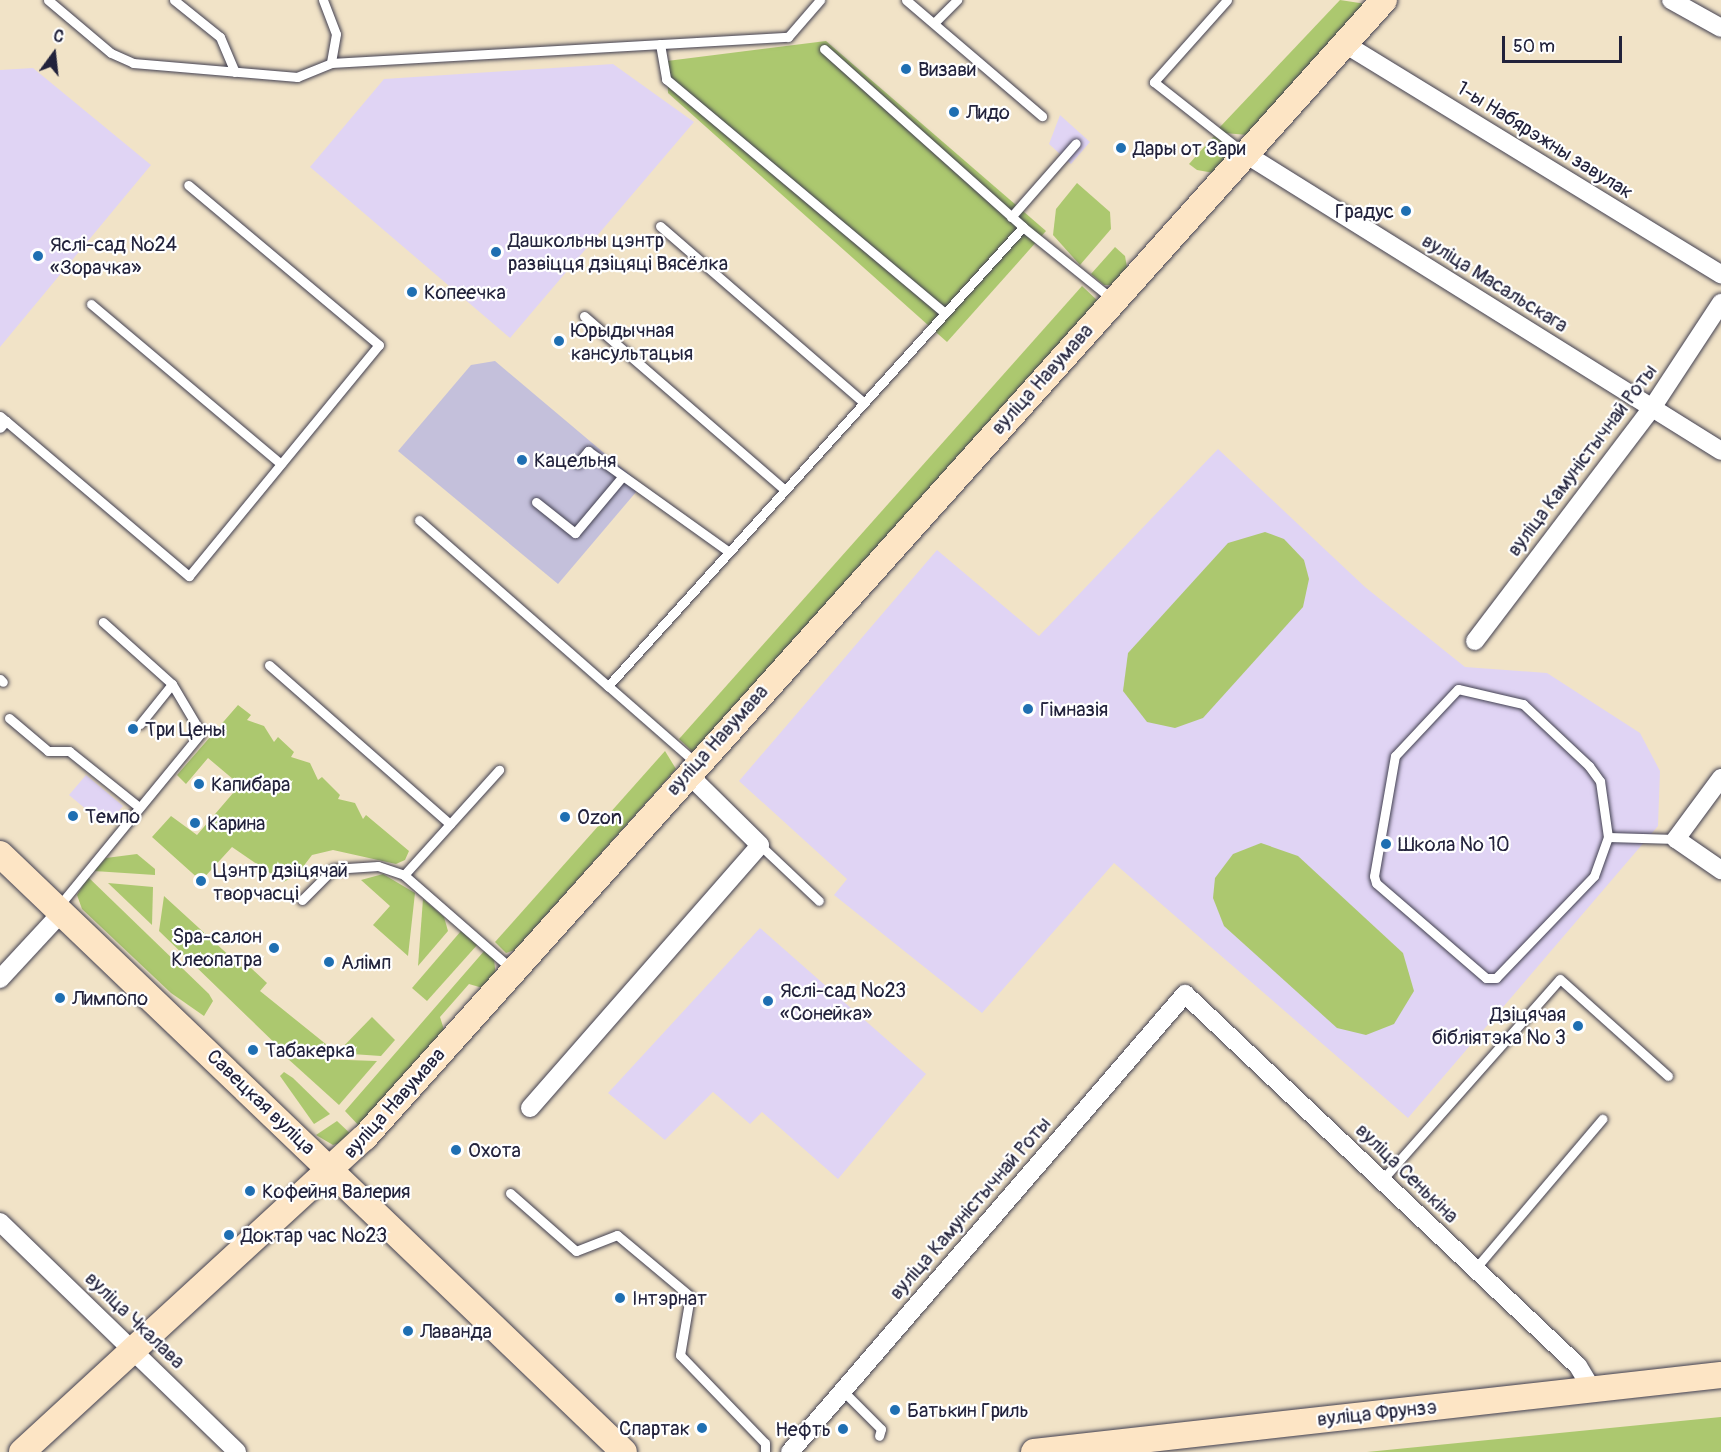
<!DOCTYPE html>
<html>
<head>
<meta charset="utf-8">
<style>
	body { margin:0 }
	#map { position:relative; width:1721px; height:1452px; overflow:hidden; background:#f1e3c7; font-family:Pangolin,sans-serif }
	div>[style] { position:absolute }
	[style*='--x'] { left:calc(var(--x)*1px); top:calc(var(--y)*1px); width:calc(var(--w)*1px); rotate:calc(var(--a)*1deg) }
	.built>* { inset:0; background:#e0d4f4 }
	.industrial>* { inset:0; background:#c4c0db }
	.green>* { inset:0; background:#acc86f }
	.roads { filter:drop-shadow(0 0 2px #413f50) drop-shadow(0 0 2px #413f50) }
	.lane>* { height:9px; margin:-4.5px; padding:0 4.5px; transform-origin:4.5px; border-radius:4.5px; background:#fff }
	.street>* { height:18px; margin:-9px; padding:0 9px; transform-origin:9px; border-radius:9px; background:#fff }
	.secondary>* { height:26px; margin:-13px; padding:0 13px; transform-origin:13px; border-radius:13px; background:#fde5c5 }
	.dots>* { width:16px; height:16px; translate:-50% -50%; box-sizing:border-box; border:3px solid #fff; border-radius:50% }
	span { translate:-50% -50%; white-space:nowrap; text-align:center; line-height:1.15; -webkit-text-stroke:4.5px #fff; paint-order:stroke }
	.poi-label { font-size:20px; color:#22223b }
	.left { translate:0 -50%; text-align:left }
	.right { translate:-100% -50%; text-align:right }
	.street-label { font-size:20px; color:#22223b }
	.north { position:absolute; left:24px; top:24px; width:60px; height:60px; -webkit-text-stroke:4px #fff; paint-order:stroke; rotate:15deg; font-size:16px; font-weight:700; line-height:24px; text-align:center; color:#22223b }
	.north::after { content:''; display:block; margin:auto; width:21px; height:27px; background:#22223b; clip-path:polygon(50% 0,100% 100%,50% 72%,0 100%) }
	.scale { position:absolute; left:1502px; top:36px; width:120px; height:27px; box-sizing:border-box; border:3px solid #22223b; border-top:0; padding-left:8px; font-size:18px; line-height:21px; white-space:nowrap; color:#22223b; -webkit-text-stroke:4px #fff; paint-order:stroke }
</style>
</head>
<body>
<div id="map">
	<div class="built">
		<i style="clip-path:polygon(613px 64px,694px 122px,510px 338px,310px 167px,384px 79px)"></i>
		<i style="clip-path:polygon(33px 68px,151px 165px,0 347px,0 70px)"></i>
		<i style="clip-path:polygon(1060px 115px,1090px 142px,1071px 164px,1049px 144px)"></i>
		<i style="clip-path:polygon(1218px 449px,1365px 587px,1465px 667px,1547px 673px,1640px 733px,1660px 771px,1658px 826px,1408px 1118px,1114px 863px,982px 1013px,834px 895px,847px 879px,739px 781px,937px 550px,1039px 636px)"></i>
		<i style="clip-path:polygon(86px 775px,123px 806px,106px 826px,69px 795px)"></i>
		<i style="clip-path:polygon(760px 928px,926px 1074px,838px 1179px,762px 1112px,750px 1124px,713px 1092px,665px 1140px,608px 1093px)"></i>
	</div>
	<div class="industrial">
		<i style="clip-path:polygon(495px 361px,642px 485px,558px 584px,398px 451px,471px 365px)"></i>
	</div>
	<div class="green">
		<i style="clip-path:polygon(1340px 0,1366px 4px,1248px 135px,1224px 133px,1219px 128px)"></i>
		<i style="clip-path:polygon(826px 41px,1046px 231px,947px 342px,668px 93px,667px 61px)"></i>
		<i style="clip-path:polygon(1214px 136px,1229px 146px,1227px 159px,1214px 173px,1197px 170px,1189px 164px)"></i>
		<i style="clip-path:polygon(1077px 183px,1110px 212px,1111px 229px,1080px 265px,1053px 235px,1056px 209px)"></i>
		<i style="clip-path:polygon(1115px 247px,1125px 256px,1128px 273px,1114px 285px,1104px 285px,1091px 274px)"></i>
		<i style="clip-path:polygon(1082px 286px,1099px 302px,694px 753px,679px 739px)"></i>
		<i style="clip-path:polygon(1265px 532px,1284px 539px,1304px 560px,1309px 579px,1303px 607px,1203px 718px,1175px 728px,1147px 722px,1123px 691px,1128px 653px,1228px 543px)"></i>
		<i style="clip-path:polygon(238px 705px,251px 715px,247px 720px,264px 726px,274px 742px,278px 737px,294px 752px,291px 757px,310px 763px,318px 780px,322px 777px,340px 795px,338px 799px,355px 803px,363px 819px,366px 815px,409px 851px,405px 860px,396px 864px,333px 850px,312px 855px,296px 876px,283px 882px,232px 847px,201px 881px,152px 837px,171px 816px,197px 835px,240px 785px,208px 758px,186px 784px,177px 775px)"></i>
		<i style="clip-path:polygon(665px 751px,676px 769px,515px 950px,506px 953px,495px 942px)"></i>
		<i style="clip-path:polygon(1261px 843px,1298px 856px,1403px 953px,1414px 991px,1394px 1024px,1366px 1035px,1337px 1028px,1224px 926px,1213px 898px,1215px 878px,1233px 854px)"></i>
		<i style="clip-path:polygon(137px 854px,155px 869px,155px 875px,94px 871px,106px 858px)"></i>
		<i style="clip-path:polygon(383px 874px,415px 893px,408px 956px,373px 925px,390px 906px,361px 880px)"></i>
		<i style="clip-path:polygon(88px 877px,209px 994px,213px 1001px,204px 1016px,171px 993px,82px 909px,77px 895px)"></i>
		<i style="clip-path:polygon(108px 883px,153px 887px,152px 925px)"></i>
		<i style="clip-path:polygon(164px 896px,246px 971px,250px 967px,267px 983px,260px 991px,327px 1045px,321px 1052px,283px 1051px,159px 931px)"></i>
		<i style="clip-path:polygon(423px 899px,444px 917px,448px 931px,418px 966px)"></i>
		<i style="clip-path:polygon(461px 931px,478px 944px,427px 1001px,412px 988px)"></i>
		<i style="clip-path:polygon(485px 950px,494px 959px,496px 977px,486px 989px,469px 984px,440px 1017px,446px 1036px,363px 1130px,345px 1111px)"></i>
		<i style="clip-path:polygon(372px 1017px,395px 1040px,381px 1056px,337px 1053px)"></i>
		<i style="clip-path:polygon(287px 1058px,377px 1061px,339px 1105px)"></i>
		<i style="clip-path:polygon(284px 1072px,293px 1078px,330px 1114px,314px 1124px,280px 1076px)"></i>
		<i style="clip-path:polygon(337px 1121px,355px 1138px,333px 1145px,316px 1135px)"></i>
		<i style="clip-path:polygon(1721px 1417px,1721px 1452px,1367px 1452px)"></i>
	</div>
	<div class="roads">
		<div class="lane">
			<i style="--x:48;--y:0;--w:82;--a:40.1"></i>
			<i style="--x:111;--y:53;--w:24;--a:24"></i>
			<i style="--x:133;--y:63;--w:165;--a:4.9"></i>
			<i style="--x:297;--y:77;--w:37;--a:-22"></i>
			<i style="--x:174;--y:0;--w:59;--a:38.8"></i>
			<i style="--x:220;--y:37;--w:38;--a:67"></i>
			<i style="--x:323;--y:0;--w:36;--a:69"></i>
			<i style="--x:336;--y:34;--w:29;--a:100"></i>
			<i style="--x:331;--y:63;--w:458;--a:-3.3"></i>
			<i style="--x:788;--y:37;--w:49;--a:-49.1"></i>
			<i style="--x:906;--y:0;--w:179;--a:40.5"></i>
			<i style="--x:1227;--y:0;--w:110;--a:131.7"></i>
			<i style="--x:1154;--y:82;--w:115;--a:38.3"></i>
			<i style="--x:934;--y:23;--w:33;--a:-45"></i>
			<i style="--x:660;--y:44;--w:36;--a:80"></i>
			<i style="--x:666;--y:79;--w:364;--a:40"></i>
			<i style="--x:824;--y:49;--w:267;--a:41.8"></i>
			<i style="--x:1011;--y:217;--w:98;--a:-48.7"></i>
			<i style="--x:660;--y:226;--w:270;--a:40.9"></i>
			<i style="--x:91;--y:304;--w:248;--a:40.1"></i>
			<i style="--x:584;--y:316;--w:266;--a:40.9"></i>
			<i style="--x:0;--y:416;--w:8;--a:40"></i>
			<i style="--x:6;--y:421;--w:9;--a:131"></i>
			<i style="--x:6;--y:421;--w:240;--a:40.3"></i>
			<i style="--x:189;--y:576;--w:299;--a:-50.6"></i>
			<i style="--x:379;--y:345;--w:249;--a:-140"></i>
			<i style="--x:578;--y:463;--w:16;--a:-50"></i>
			<i style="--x:588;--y:451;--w:173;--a:35.6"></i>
			<i style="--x:536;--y:502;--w:50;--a:38.5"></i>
			<i style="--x:575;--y:533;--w:73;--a:-50"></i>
			<i style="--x:419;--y:520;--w:252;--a:41.3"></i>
			<i style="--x:269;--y:665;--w:241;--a:41.3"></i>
			<i style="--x:0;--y:679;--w:4;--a:45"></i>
			<i style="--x:1458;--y:689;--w:67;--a:13"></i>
			<i style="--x:1523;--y:704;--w:91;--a:43.2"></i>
			<i style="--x:1589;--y:766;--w:19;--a:54"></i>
			<i style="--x:1600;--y:781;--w:57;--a:81.9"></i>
			<i style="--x:1608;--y:837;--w:41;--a:109.7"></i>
			<i style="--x:1594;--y:876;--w:141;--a:133.9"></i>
			<i style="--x:1496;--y:978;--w:10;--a:180"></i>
			<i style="--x:1486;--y:978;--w:145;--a:-139.2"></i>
			<i style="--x:1376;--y:883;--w:7;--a:-106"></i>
			<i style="--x:1374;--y:876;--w:122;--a:-80.1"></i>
			<i style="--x:1395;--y:756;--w:92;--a:-46.8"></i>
			<i style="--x:9;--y:718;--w:51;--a:40.2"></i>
			<i style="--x:48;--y:751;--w:21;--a:0"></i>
			<i style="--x:69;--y:751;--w:90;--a:38.7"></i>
			<i style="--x:140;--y:724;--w:51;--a:-51.3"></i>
			<i style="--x:696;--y:763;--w:117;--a:-138.8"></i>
			<i style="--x:608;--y:686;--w:619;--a:-47.88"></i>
			<i style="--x:1023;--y:227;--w:116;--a:39"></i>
			<i style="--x:1608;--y:837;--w:68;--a:1.7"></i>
			<i style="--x:760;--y:845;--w:81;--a:43.5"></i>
			<i style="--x:404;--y:875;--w:142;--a:-47.9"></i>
			<i style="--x:302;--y:900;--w:44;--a:-45"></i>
			<i style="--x:333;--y:869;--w:45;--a:-3.8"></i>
			<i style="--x:378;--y:866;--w:28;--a:19"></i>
			<i style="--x:404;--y:875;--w:145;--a:41.1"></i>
			<i style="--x:58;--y:907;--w:225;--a:-50.6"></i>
			<i style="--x:201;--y:733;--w:57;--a:-120.6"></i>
			<i style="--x:172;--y:684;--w:93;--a:-138.1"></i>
			<i style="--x:1382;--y:1180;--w:268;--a:-48.5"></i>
			<i style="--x:1560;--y:979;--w:145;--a:41.9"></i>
			<i style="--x:510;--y:1193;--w:88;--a:41.3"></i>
			<i style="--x:576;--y:1251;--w:44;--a:-21.3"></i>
			<i style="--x:617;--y:1235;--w:95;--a:39.9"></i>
			<i style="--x:690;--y:1296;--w:60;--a:99.6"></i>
			<i style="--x:680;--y:1355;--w:122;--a:46"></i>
			<i style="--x:765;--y:1443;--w:9;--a:90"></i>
			<i style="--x:1475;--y:1269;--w:197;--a:-49.7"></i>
			<i style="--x:842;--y:1390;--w:55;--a:45"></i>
			<i style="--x:881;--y:1429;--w:7;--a:106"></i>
		</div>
		<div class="street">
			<i style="--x:1671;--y:0;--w:57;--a:29.2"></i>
			<i style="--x:1345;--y:44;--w:441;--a:31.5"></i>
			<i style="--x:1244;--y:153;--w:562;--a:31.99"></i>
			<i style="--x:1475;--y:641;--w:293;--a:-52.8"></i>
			<i style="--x:1652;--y:408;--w:126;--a:-56.7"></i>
			<i style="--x:1721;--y:778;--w:76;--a:126.4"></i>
			<i style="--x:1676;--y:839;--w:55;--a:34.6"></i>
			<i style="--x:0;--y:979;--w:91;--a:-47.2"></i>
			<i style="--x:530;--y:1108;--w:349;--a:-48.8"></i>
			<i style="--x:760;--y:845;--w:103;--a:-135.4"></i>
			<i style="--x:0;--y:1222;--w:330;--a:44.1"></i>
			<i style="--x:790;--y:1452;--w:605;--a:-49.22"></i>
			<i style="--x:1185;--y:994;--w:541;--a:43.43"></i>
			<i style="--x:1578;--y:1366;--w:27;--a:59"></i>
		</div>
		<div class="secondary">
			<i style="--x:0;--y:854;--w:864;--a:43.78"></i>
			<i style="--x:22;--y:1452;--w:464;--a:-42.6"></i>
			<i style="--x:364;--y:1138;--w:1528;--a:-48.13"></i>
			<i style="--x:1034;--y:1452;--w:691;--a:-6.4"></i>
		</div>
	</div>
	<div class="dots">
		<i style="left:906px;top:69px;background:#1f6fb2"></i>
		<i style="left:954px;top:112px;background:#1f6fb2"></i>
		<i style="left:1121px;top:148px;background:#1f6fb2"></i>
		<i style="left:1406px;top:211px;background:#1f6fb2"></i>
		<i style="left:496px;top:252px;background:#1f6fb2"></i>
		<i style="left:38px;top:256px;background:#1f6fb2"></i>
		<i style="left:412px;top:292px;background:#1f6fb2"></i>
		<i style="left:559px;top:341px;background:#1f6fb2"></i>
		<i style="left:522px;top:460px;background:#1f6fb2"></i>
		<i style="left:1028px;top:709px;background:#1f6fb2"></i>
		<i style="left:133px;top:729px;background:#1f6fb2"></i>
		<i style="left:199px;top:784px;background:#1f6fb2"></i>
		<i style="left:73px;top:816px;background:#1f6fb2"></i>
		<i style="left:565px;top:817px;background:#1f6fb2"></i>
		<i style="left:195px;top:823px;background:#1f6fb2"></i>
		<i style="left:1386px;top:844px;background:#1f6fb2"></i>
		<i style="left:201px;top:881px;background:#1f6fb2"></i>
		<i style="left:274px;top:948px;background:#1f6fb2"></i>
		<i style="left:329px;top:962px;background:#1f6fb2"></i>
		<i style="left:60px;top:998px;background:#1f6fb2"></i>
		<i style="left:768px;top:1001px;background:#1f6fb2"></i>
		<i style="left:1578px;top:1026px;background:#1f6fb2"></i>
		<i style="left:253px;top:1050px;background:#1f6fb2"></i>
		<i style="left:456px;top:1150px;background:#1f6fb2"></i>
		<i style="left:250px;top:1191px;background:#1f6fb2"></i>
		<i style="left:229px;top:1235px;background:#1f6fb2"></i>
		<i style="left:620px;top:1298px;background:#1f6fb2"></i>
		<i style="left:408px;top:1331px;background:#1f6fb2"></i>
		<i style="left:895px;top:1410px;background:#1f6fb2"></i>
		<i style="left:702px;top:1428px;background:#1f6fb2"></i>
		<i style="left:843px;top:1429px;background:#1f6fb2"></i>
	</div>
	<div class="poi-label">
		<span class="left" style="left:918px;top:69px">Визави</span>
		<span class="left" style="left:966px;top:112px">Лидо</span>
		<span class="left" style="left:1133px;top:148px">Дары от Зари</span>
		<span class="right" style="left:1394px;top:211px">Градус</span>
		<span class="left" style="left:508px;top:252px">Дашкольны цэнтр<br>развіцця дзіцяці Вясёлка</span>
		<span class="left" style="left:50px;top:256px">Яслі-сад №24<br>«Зорачка»</span>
		<span class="left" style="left:424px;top:292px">Копеечка</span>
		<span class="left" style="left:571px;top:342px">Юрыдычная<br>кансультацыя</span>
		<span class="left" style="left:534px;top:460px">Кацельня</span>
		<span class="left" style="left:1040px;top:709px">Гімназія</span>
		<span class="left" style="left:145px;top:729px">Три Цены</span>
		<span class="left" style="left:211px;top:784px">Капибара</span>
		<span class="left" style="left:85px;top:816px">Темпо</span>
		<span class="left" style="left:577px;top:817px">Ozon</span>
		<span class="left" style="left:207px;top:823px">Карина</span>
		<span class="left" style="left:1398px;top:844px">Школа № 10</span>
		<span class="left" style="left:213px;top:882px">Цэнтр дзіцячай<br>творчасці</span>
		<span class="right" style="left:262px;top:948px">Spa-салон<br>Клеопатра</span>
		<span class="left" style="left:341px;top:962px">Алімп</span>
		<span class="left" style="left:780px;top:1002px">Яслі-сад №23<br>«Сонейка»</span>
		<span class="left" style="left:72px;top:998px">Лимпопо</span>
		<span class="right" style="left:1566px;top:1026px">Дзіцячая<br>бібліятэка № 3</span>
		<span class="left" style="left:265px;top:1050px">Табакерка</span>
		<span class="left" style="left:468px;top:1150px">Охота</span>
		<span class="left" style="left:262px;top:1191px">Кофейня Валерия</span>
		<span class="left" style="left:241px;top:1235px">Доктар час №23</span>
		<span class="left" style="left:632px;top:1298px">Інтэрнат</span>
		<span class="left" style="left:420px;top:1331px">Лаванда</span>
		<span class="left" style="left:907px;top:1410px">Батькин Гриль</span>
		<span class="right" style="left:690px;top:1428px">Спартак</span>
		<span class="right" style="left:831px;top:1429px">Нефть</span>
	</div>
	<div class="street-label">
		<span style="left:1545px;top:140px;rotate:32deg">1-ы Набярэжны завулак</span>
		<span style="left:1495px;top:283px;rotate:32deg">вуліца Масальскага</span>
		<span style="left:1042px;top:379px;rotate:-48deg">вуліца Навумава</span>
		<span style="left:1582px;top:460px;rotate:-53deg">вуліца Камуністычнай Роты</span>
		<span style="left:717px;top:740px;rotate:-48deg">вуліца Навумава</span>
		<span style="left:261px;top:1102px;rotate:44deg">Савецкая вуліца</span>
		<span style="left:394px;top:1103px;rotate:-48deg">вуліца Навумава</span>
		<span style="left:1407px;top:1173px;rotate:44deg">вуліца Сенькіна</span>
		<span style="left:970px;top:1208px;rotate:-49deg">вуліца Камуністычнай Роты</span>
		<span style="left:135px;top:1320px;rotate:44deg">вуліца Чкалава</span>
		<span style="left:1377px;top:1413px;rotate:-6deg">вуліца Фрунзэ</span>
	</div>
	<div class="north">С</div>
	<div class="scale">50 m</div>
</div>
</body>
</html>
